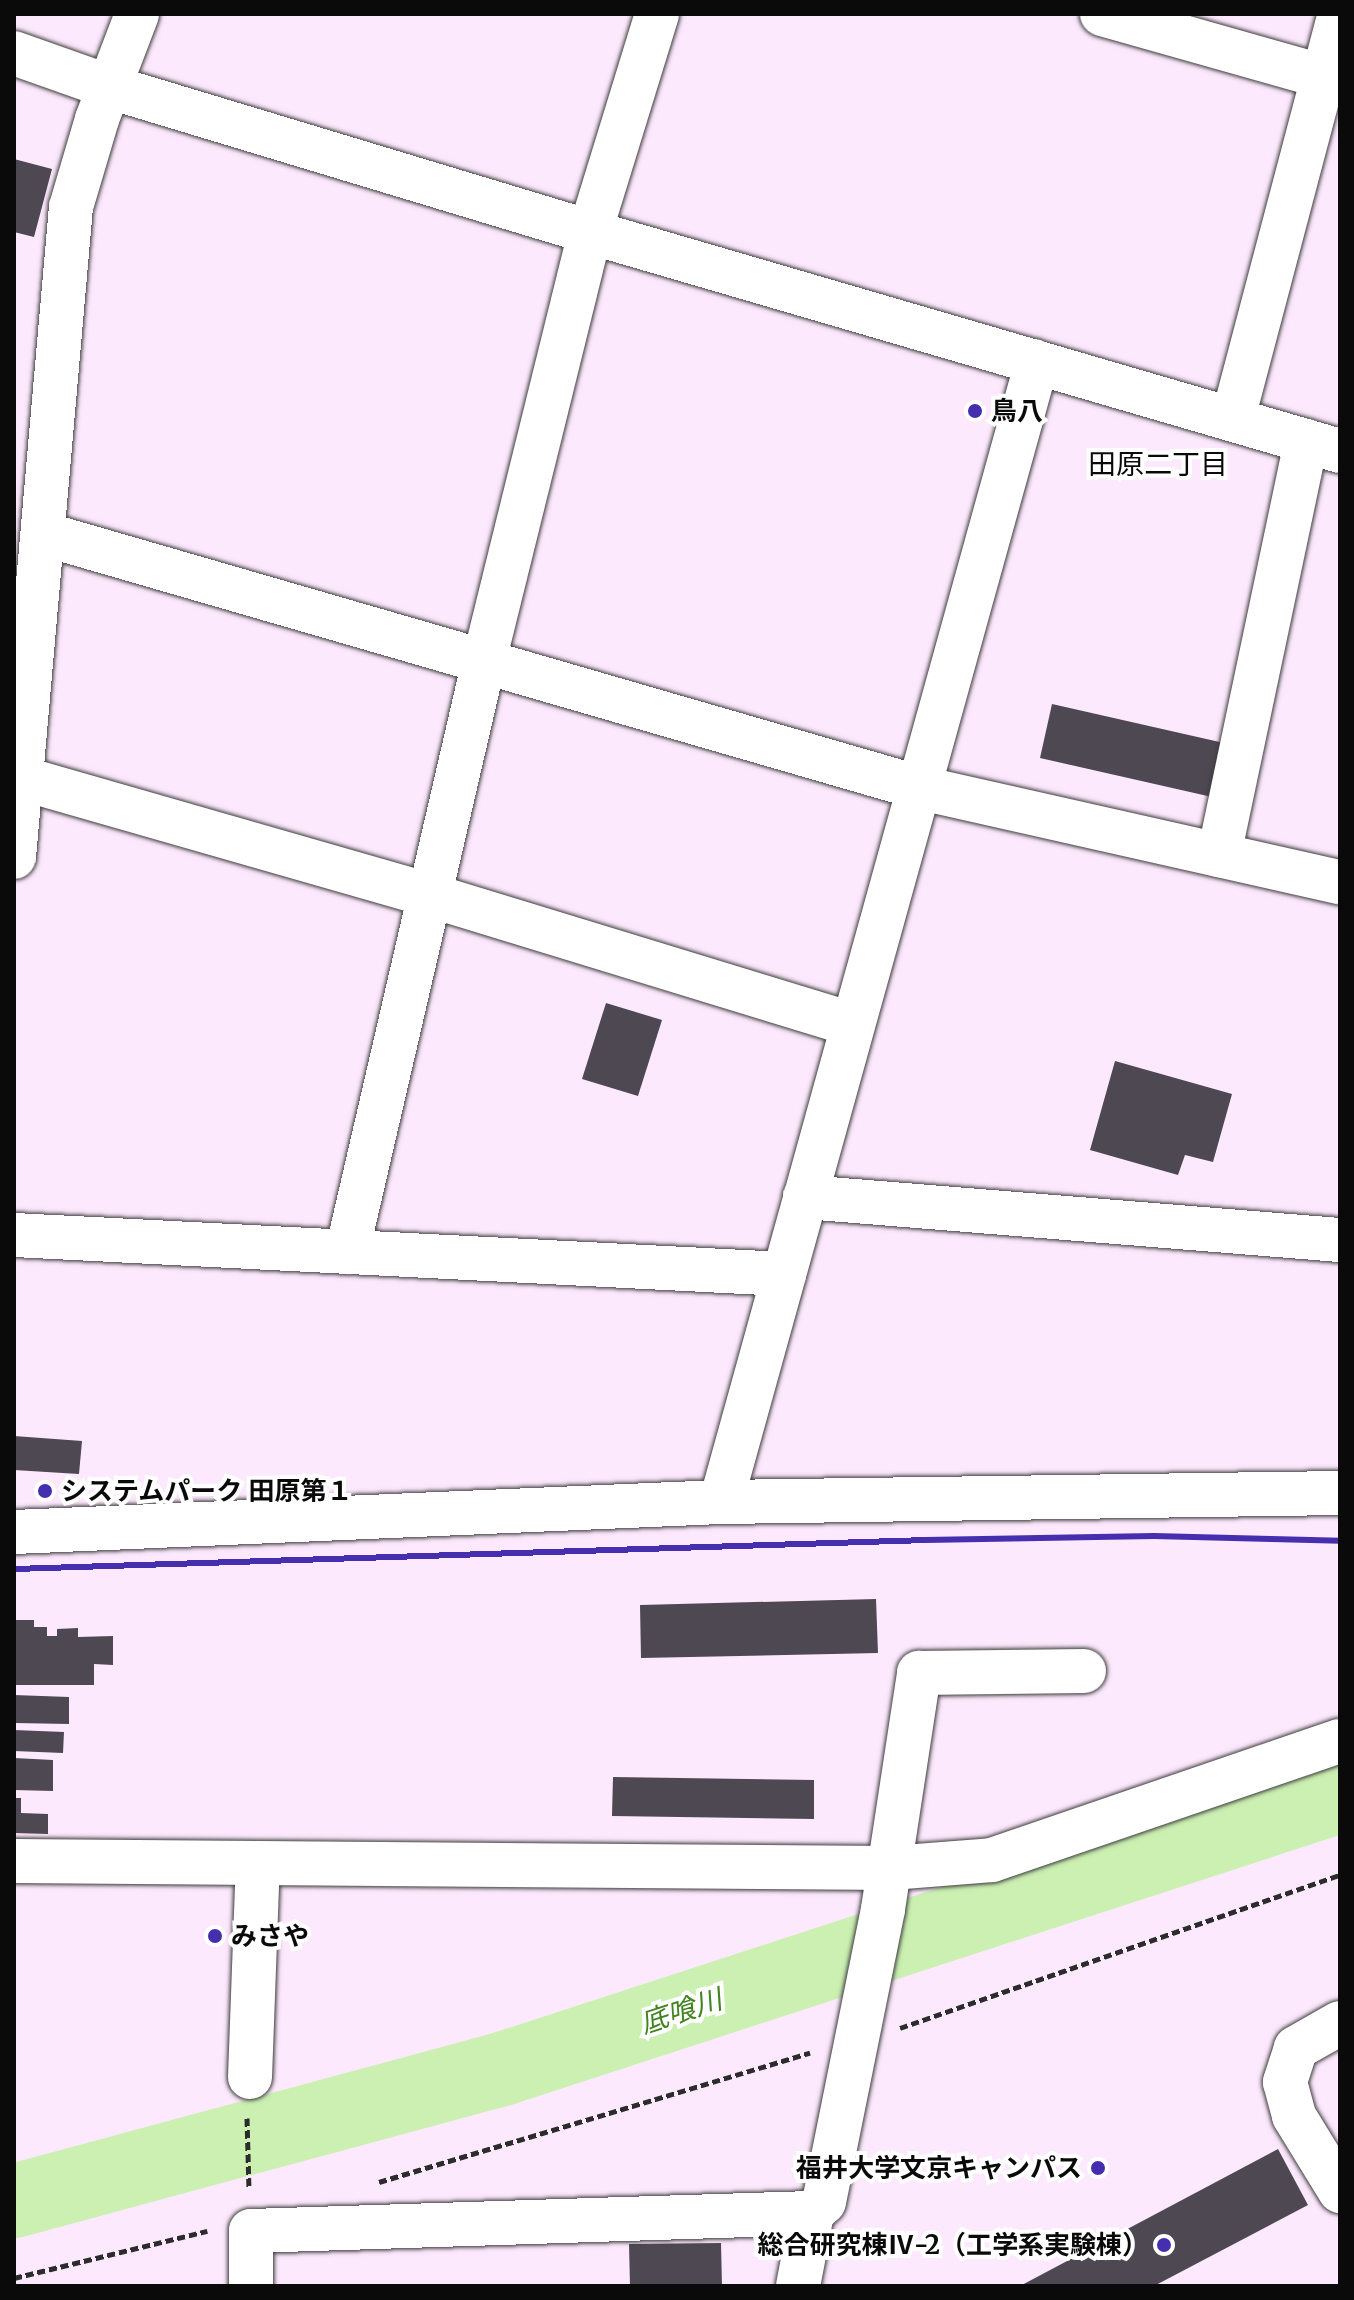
<!DOCTYPE html>
<html>
<head>
<meta charset="utf-8">
<style>
	body { margin:0 }
	#map { position:relative; width:1354px; height:2300px; overflow:hidden; background:#fde9fd; font-family:Merriweather,"Noto Sans JP",serif }
	div>[style] { position:absolute }
	[style*='--x'] { left:calc(var(--x)*1px); top:calc(var(--y)*1px); width:calc(var(--w)*1px); rotate:calc(var(--a)*1deg) }
	.river>* { height:74px; margin:-37px; padding:0 37px; transform-origin:37px; border-radius:37px; background:#cbf0b2 }
	.building>* { inset:0; background:#4e4852 }
	.path>* { height:5px; margin-top:-2.5px; transform-origin:0; background:repeating-linear-gradient(90deg,#2c2c2c 0 8px,transparent 0 12px) }
	.roads { filter:drop-shadow(0 0 2px #3d3d3d) drop-shadow(0 0 2px #3d3d3d) }
	.minor>* { height:44px; margin:-22px; padding:0 22px; transform-origin:22px; border-radius:22px; background:#fff }
	.rail>* { height:6px; margin:-3px; padding:0 3px; transform-origin:3px; border-radius:3px; background:#452fae }
	.dots>* { width:22px; height:22px; translate:-50% -50%; box-sizing:border-box; border:4px solid #fff; border-radius:50% }
	span { translate:-50% -50%; white-space:nowrap; text-align:center; line-height:1.15; -webkit-text-stroke:8px #fff; paint-order:stroke }
	.poi-label { font-size:26px; color:#0a0a0a; font-weight:700 }
	.left { translate:0 -50%; text-align:left }
	.right { translate:-100% -50%; text-align:right }
	.neighbourhood-label { font-size:28px; color:#0a0a0a }
	.water-label { font-size:28px; color:#41831e; font-style:italic }
	.frame { position:absolute; inset:0; border:16px solid #0a0a0a; pointer-events:none }
</style>
</head>
<body>
<div id="map">
	<div class="river">
		<i style="--x:14;--y:2201;--w:506;--a:-15.14"></i>
		<i style="--x:502;--y:2069;--w:881;--a:-18.04"></i>
	</div>
	<div class="building">
		<i style="clip-path:polygon(14px 159px,52px 169px,34px 237px,14px 232px)"></i>
		<i style="clip-path:polygon(1052px 704px,1224px 743px,1212px 797px,1040px 758px)"></i>
		<i style="clip-path:polygon(606px 1003px,662px 1020px,638px 1096px,582px 1079px)"></i>
		<i style="clip-path:polygon(1115px 1061px,1232px 1094px,1213px 1162px,1185px 1155px,1178px 1175px,1090px 1150px)"></i>
		<i style="clip-path:polygon(14px 1436px,82px 1441px,79px 1474px,14px 1470px)"></i>
		<i style="clip-path:polygon(876px 1599px,878px 1653px,641px 1658px,640px 1605px)"></i>
		<i style="clip-path:polygon(14px 1620px,34px 1620px,34px 1627px,47px 1627px,47px 1636px,57px 1636px,57px 1629px,78px 1628px,78px 1637px,113px 1636px,113px 1665px,94px 1664px,94px 1685px,14px 1685px)"></i>
		<i style="clip-path:polygon(14px 1695px,69px 1697px,69px 1724px,14px 1723px)"></i>
		<i style="clip-path:polygon(14px 1730px,64px 1732px,63px 1753px,14px 1751px)"></i>
		<i style="clip-path:polygon(14px 1758px,53px 1760px,53px 1791px,14px 1790px)"></i>
		<i style="clip-path:polygon(613px 1777px,814px 1780px,814px 1819px,612px 1816px)"></i>
		<i style="clip-path:polygon(14px 1798px,21px 1798px,21px 1813px,48px 1814px,48px 1834px,14px 1833px)"></i>
		<i style="clip-path:polygon(1278px 2149px,1308px 2205px,1154px 2286px,1020px 2286px)"></i>
		<i style="clip-path:polygon(721px 2243px,722px 2286px,630px 2286px,629px 2244px)"></i>
	</div>
	<div class="path">
		<i style="--x:900;--y:2028;--w:466;--a:-19.2"></i>
		<i style="--x:247;--y:2118;--w:70;--a:88.4"></i>
		<i style="--x:379;--y:2182;--w:450;--a:-16.7"></i>
		<i style="--x:14;--y:2278;--w:199;--a:-13.7"></i>
	</div>
	<div class="roads">
		<div class="minor">
			<i style="--x:1102;--y:14;--w:232;--a:15.8"></i>
			<i style="--x:14;--y:53;--w:102;--a:19.5"></i>
			<i style="--x:110;--y:87;--w:501;--a:16.81"></i>
			<i style="--x:590;--y:232;--w:781;--a:16.28"></i>
			<i style="--x:1233;--y:418;--w:418;--a:-75.2"></i>
			<i style="--x:44;--y:534;--w:909;--a:16.16"></i>
			<i style="--x:917;--y:787;--w:434;--a:12.7"></i>
			<i style="--x:14;--y:776;--w:432;--a:16"></i>
			<i style="--x:429;--y:895;--w:442;--a:17"></i>
			<i style="--x:1219;--y:855;--w:423;--a:-78.1"></i>
			<i style="--x:14;--y:857;--w:652;--a:-84.99"></i>
			<i style="--x:71;--y:207;--w:92;--a:-73.5"></i>
			<i style="--x:97;--y:119;--w:112;--a:-69.1"></i>
			<i style="--x:805;--y:1197;--w:537;--a:4.6"></i>
			<i style="--x:14;--y:1235;--w:771;--a:2.9"></i>
			<i style="--x:347;--y:1252;--w:607;--a:-76.95"></i>
			<i style="--x:484;--y:661;--w:442;--a:-76.1"></i>
			<i style="--x:590;--y:232;--w:228;--a:-72.9"></i>
			<i style="--x:721;--y:1502;--w:1164;--a:-74.51"></i>
			<i style="--x:1032;--y:380;--w:19;--a:-84"></i>
			<i style="--x:14;--y:1532;--w:708;--a:-2.43"></i>
			<i style="--x:721;--y:1502;--w:619;--a:-0.83"></i>
			<i style="--x:14;--y:1861;--w:877;--a:0.46"></i>
			<i style="--x:891;--y:1868;--w:101;--a:-4.5"></i>
			<i style="--x:992;--y:1860;--w:368;--a:-18.9"></i>
			<i style="--x:1340;--y:2023;--w:51;--a:150.4"></i>
			<i style="--x:1296;--y:2048;--w:36;--a:108"></i>
			<i style="--x:1285;--y:2082;--w:35;--a:75"></i>
			<i style="--x:1294;--y:2116;--w:88;--a:58.5"></i>
			<i style="--x:250;--y:2077;--w:214;--a:-87.9"></i>
			<i style="--x:251;--y:2286;--w:55;--a:-90"></i>
			<i style="--x:251;--y:2231;--w:561;--a:-1.84"></i>
			<i style="--x:798;--y:2286;--w:74;--a:-79.1"></i>
			<i style="--x:812;--y:2213;--w:16;--a:-43"></i>
			<i style="--x:824;--y:2202;--w:299;--a:-78.6"></i>
			<i style="--x:883;--y:1909;--w:239;--a:-81.3"></i>
			<i style="--x:919;--y:1673;--w:165;--a:-0.7"></i>
		</div>
	</div>
	<div class="rail">
		<i style="--x:14;--y:1569;--w:911;--a:-1.82"></i>
		<i style="--x:925;--y:1540;--w:229;--a:-1"></i>
		<i style="--x:1154;--y:1536;--w:186;--a:1.5"></i>
	</div>
	<div class="dots">
		<i style="left:975px;top:411px;background:#452fae"></i>
		<i style="left:45px;top:1491px;background:#452fae"></i>
		<i style="left:215px;top:1936px;background:#452fae"></i>
		<i style="left:1098px;top:2168px;background:#452fae"></i>
		<i style="left:1164px;top:2245px;background:#452fae"></i>
	</div>
	<div class="poi-label">
		<span class="left" style="left:991px;top:411px">鳥八</span>
		<span class="left" style="left:61px;top:1491px">システムパーク 田原第１</span>
		<span class="left" style="left:231px;top:1936px">みさや</span>
		<span class="right" style="left:1082px;top:2168px">福井大学文京キャンパス</span>
		<span class="right" style="left:1148px;top:2245px">総合研究棟Ⅳ-2（工学系実験棟）</span>
	</div>
	<div class="neighbourhood-label">
		<span style="left:1158px;top:464px">田原二丁目</span>
	</div>
	<div class="water-label">
		<span style="left:681px;top:2011px;rotate:-18deg">底喰川</span>
	</div>
	<div class="frame"></div>
</div>
</body>
</html>
